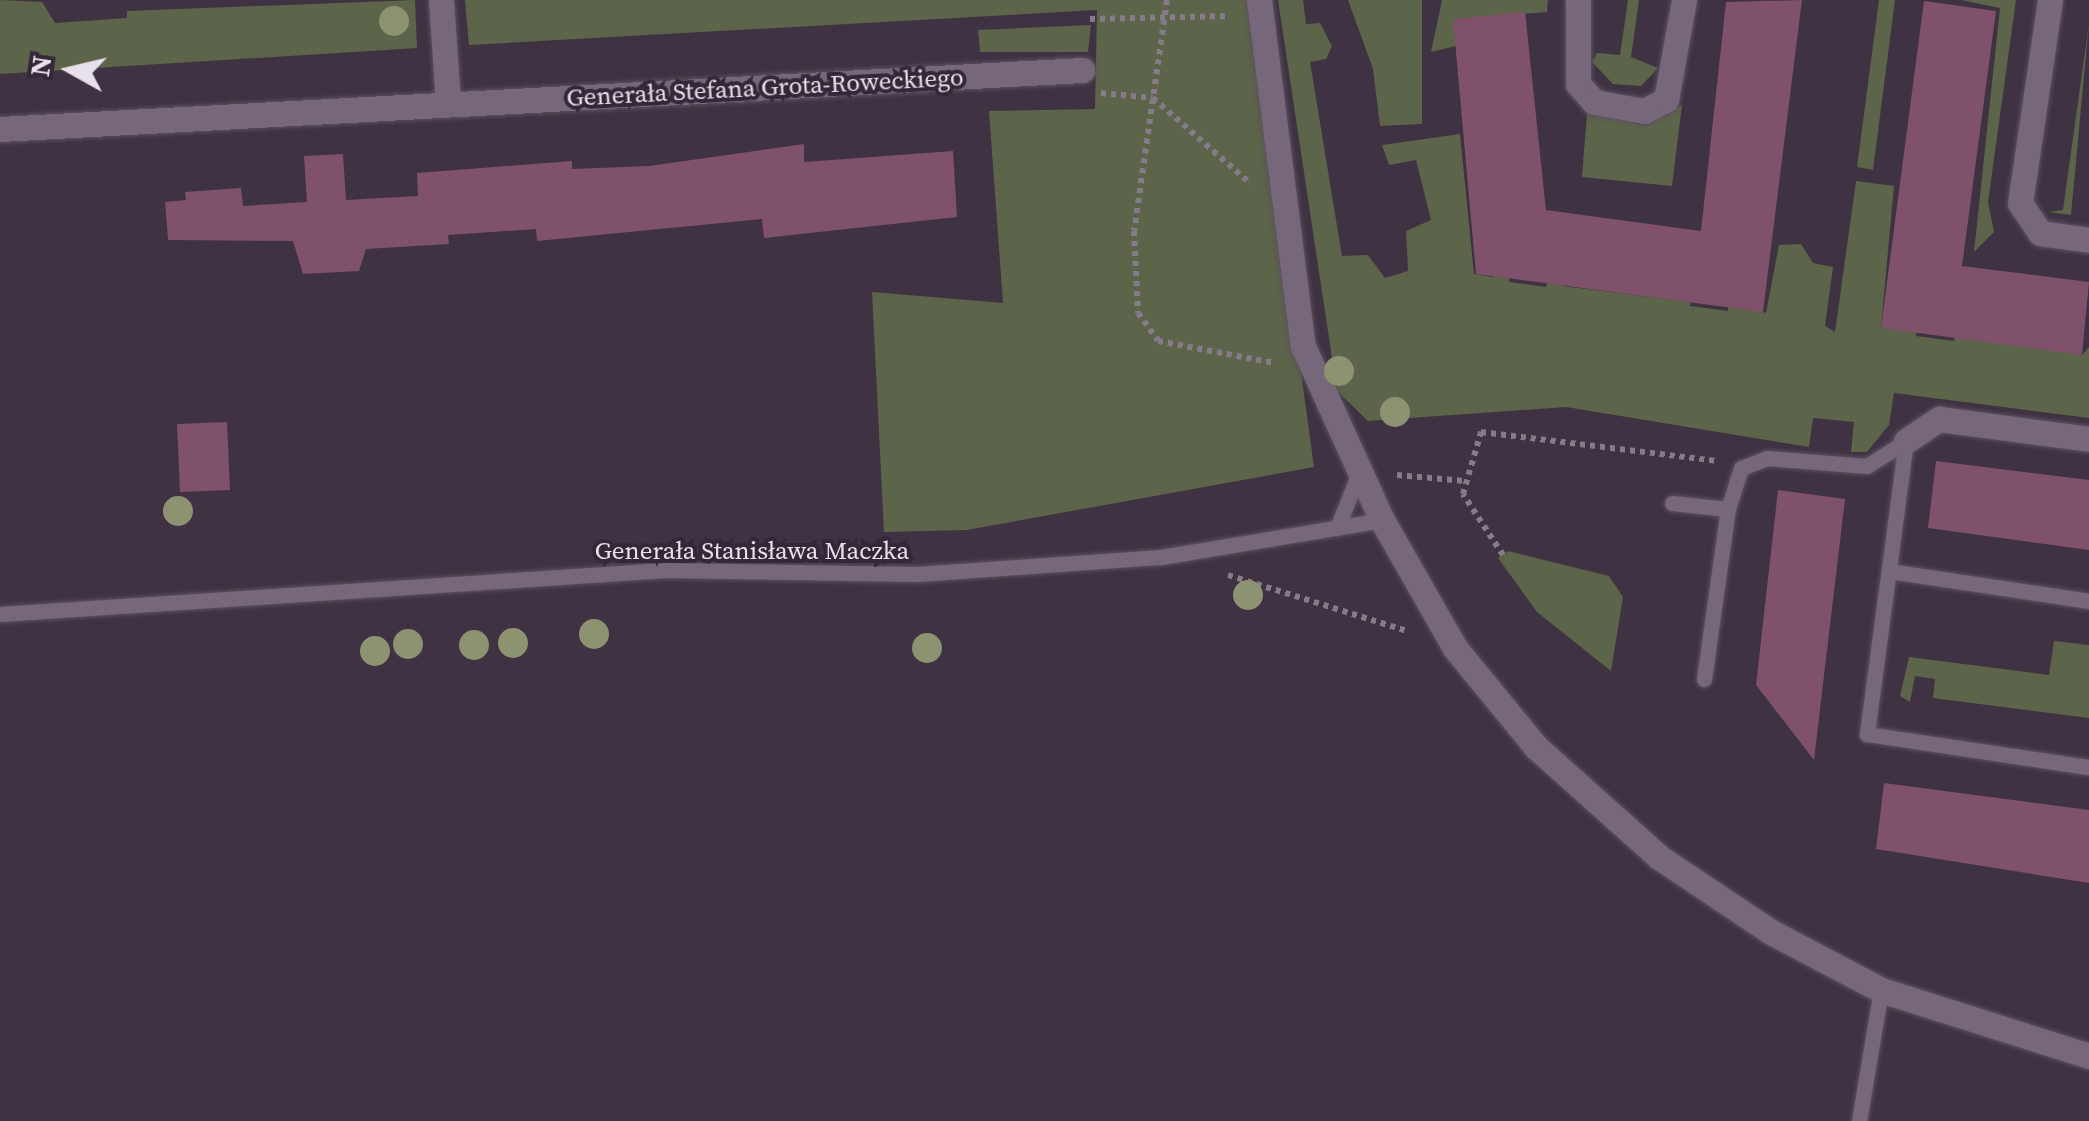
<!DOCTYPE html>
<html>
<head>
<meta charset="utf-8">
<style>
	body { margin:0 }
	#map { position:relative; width:2089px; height:1121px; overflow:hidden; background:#3f3242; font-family:"Source Serif 4",serif }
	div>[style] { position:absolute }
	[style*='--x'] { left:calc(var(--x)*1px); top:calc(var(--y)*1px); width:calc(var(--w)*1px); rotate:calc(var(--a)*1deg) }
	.green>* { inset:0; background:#5c6449 }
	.building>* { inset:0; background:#80516a }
	.path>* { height:6px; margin-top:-3px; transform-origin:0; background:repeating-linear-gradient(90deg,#867b89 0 5px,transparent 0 10px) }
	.roads { filter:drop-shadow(0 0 2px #5c515f) drop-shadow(0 0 2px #5c515f) }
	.service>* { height:15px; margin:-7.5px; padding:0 7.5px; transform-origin:7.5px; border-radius:7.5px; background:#76687a }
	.minor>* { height:25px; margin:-12.5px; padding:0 12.5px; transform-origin:12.5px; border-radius:12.5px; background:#76687a }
	.trees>* { width:30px; height:30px; margin:-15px; border-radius:50%; background:#8d9371 }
	span { translate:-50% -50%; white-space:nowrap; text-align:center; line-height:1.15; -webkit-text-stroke:8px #342838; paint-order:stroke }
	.street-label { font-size:25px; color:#e8e0eb }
	.north { position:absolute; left:20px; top:20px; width:100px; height:100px; -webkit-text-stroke:8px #342838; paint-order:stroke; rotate:278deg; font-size:28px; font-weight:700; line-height:40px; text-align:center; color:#e8e0eb }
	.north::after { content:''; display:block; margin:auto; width:35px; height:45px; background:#e8e0eb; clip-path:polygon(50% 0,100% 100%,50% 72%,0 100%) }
</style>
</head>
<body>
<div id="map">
	<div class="green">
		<i style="clip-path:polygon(0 0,42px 2px,55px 23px,127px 18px,127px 11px,415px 0,417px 48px,0 74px)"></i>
		<i style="clip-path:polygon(465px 0,1250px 0,1314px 467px,967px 530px,884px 532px,872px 292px,1003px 303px,989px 111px,1095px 109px,1097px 10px,469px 45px)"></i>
		<i style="clip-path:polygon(1278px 0,1303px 0,1306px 24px,1320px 23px,1332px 46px,1326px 59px,1310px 62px,1342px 256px,1368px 255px,1385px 278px,1408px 271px,1406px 231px,1431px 220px,1416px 160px,1389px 165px,1382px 145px,1460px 134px,1474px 274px,1493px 277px,1495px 268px,1510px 270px,1509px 282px,1546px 287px,1549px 275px,1563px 286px,1674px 300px,1691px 294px,1690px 306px,1728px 311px,1729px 299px,1766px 313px,1779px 245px,1801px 244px,1813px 263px,1833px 267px,1825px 326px,1835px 332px,1856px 181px,1894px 186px,1881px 328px,1917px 324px,1916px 336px,1954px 341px,1956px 329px,2082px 355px,2089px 347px,2089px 418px,1894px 393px,1889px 425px,1867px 452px,1851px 452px,1854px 422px,1813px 418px,1809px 447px,1566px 407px,1368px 421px,1337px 391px)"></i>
		<i style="clip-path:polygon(1348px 0,1422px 0,1422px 124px,1380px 126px,1373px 69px)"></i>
		<i style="clip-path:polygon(1442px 0,1548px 0,1547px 12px,1454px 19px,1456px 46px,1431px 52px)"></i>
		<i style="clip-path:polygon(1628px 0,1639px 0,1631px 57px,1658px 68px,1641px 86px,1613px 84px,1592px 62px,1597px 53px,1620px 55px)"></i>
		<i style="clip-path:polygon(1879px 0,1895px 0,1873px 170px,1857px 167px)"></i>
		<i style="clip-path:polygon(1961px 0,2016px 0,1988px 202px,1994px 232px,1974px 252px,2000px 8px)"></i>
		<i style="clip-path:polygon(2089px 23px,2071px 215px,2048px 212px,2063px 210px)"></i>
		<i style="clip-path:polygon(1091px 25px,1088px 52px,980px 52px,978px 30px)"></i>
		<i style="clip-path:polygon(1682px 105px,1672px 186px,1582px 177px,1587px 113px,1644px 125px)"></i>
		<i style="clip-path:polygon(1508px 551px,1609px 576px,1623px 597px,1611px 671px,1537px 612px,1498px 558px)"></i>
		<i style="clip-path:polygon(2054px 641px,2089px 645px,2089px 718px,1933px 698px,1935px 679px,1915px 676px,1910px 702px,1900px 696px,1909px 657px,2049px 675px)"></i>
	</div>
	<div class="building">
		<i style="clip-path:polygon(1802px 0,1763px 312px,1476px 274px,1453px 19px,1525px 12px,1546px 210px,1701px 231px,1726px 2px)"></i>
		<i style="clip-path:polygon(1924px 1px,1996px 11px,1962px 266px,2089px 282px,2082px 355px,1881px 328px)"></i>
		<i style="clip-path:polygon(804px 144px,804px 162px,953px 151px,957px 217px,764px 238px,762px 219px,537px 241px,536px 229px,448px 235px,449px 244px,366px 249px,359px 271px,303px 274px,293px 241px,168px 240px,165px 202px,186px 200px,185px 192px,241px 188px,243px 206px,307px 202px,304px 156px,343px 154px,346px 200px,418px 196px,417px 173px,572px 161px,572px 169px,649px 166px)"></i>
		<i style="clip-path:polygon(227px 422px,230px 490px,180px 492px,177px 424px)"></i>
		<i style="clip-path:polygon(1936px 461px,2089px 480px,2089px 550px,1928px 528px)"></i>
		<i style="clip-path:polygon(1778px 490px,1845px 499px,1814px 760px,1756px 685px)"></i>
		<i style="clip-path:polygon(1884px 783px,2089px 810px,2089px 883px,1876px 849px)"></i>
	</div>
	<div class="path">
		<i style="--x:1167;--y:0;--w:233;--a:98.1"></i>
		<i style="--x:1134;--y:231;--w:82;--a:87.2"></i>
		<i style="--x:1138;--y:313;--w:34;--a:54"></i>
		<i style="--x:1158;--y:341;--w:118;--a:10.7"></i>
		<i style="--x:1090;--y:19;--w:140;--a:-1.2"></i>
		<i style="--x:1101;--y:93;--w:52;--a:5.5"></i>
		<i style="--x:1153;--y:98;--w:130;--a:41.3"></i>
		<i style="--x:1397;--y:475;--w:68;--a:5"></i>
		<i style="--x:1503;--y:555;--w:73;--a:-123.3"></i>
		<i style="--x:1463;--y:494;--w:65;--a:-73.8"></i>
		<i style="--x:1481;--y:432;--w:239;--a:7"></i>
		<i style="--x:1228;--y:575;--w:188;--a:17.4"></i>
	</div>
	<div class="roads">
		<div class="service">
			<i style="--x:1906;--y:441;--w:296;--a:97.6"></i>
			<i style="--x:1867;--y:734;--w:224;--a:8.5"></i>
			<i style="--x:1672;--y:503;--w:56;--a:6.1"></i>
			<i style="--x:1728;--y:509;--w:43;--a:-72.4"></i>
			<i style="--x:1741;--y:468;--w:28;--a:-21"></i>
			<i style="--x:1767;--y:458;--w:100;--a:4.6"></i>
			<i style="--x:1867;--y:466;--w:46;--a:-32.7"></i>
			<i style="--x:1337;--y:528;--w:59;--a:-68.2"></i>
			<i style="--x:1889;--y:571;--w:202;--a:8.5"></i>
			<i style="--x:0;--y:614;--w:667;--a:-3.78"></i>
			<i style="--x:666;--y:570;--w:251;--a:0.9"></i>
			<i style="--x:917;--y:574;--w:245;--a:-4"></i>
			<i style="--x:1161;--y:557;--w:224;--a:-9.5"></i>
			<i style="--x:1704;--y:679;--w:172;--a:-82"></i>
			<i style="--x:1859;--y:1121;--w:133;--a:-80.5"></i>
		</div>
		<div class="minor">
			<i style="--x:441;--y:0;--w:104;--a:86.1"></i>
			<i style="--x:1259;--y:0;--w:349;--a:82.8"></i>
			<i style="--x:1303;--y:346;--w:191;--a:65.6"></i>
			<i style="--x:1382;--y:520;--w:147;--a:60.3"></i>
			<i style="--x:1455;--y:648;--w:128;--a:50.7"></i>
			<i style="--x:1536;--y:747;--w:165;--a:41.8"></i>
			<i style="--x:1659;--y:857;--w:135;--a:33.8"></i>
			<i style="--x:1771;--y:932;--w:124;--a:27.8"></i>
			<i style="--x:1881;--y:990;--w:218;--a:17.6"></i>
			<i style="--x:1578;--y:0;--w:84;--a:90"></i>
			<i style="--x:1578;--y:84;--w:24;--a:48"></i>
			<i style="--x:1594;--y:102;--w:51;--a:10.2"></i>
			<i style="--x:1644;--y:111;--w:25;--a:-27"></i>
			<i style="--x:1666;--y:100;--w:102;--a:-79.8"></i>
			<i style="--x:2050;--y:0;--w:205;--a:98.4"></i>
			<i style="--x:2020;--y:203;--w:36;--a:56"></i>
			<i style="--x:2040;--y:233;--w:49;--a:8.1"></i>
			<i style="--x:0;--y:129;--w:1084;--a:-3.12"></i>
			<i style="--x:1906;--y:441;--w:40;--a:-34"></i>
			<i style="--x:1939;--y:419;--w:151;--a:7.6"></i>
		</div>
	</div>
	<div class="trees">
		<i style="left:394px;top:21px"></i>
		<i style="left:1339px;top:371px"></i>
		<i style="left:1395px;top:412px"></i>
		<i style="left:178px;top:511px"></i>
		<i style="left:1248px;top:595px"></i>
		<i style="left:594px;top:634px"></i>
		<i style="left:513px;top:643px"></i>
		<i style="left:408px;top:644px"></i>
		<i style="left:474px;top:645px"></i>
		<i style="left:927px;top:648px"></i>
		<i style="left:375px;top:651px"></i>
	</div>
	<div class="street-label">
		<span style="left:765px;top:87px;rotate:-3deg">Generała Stefana Grota-Roweckiego</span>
		<span style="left:752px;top:550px">Generała Stanisława Maczka</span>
	</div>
	<div class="north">N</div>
</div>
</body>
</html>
